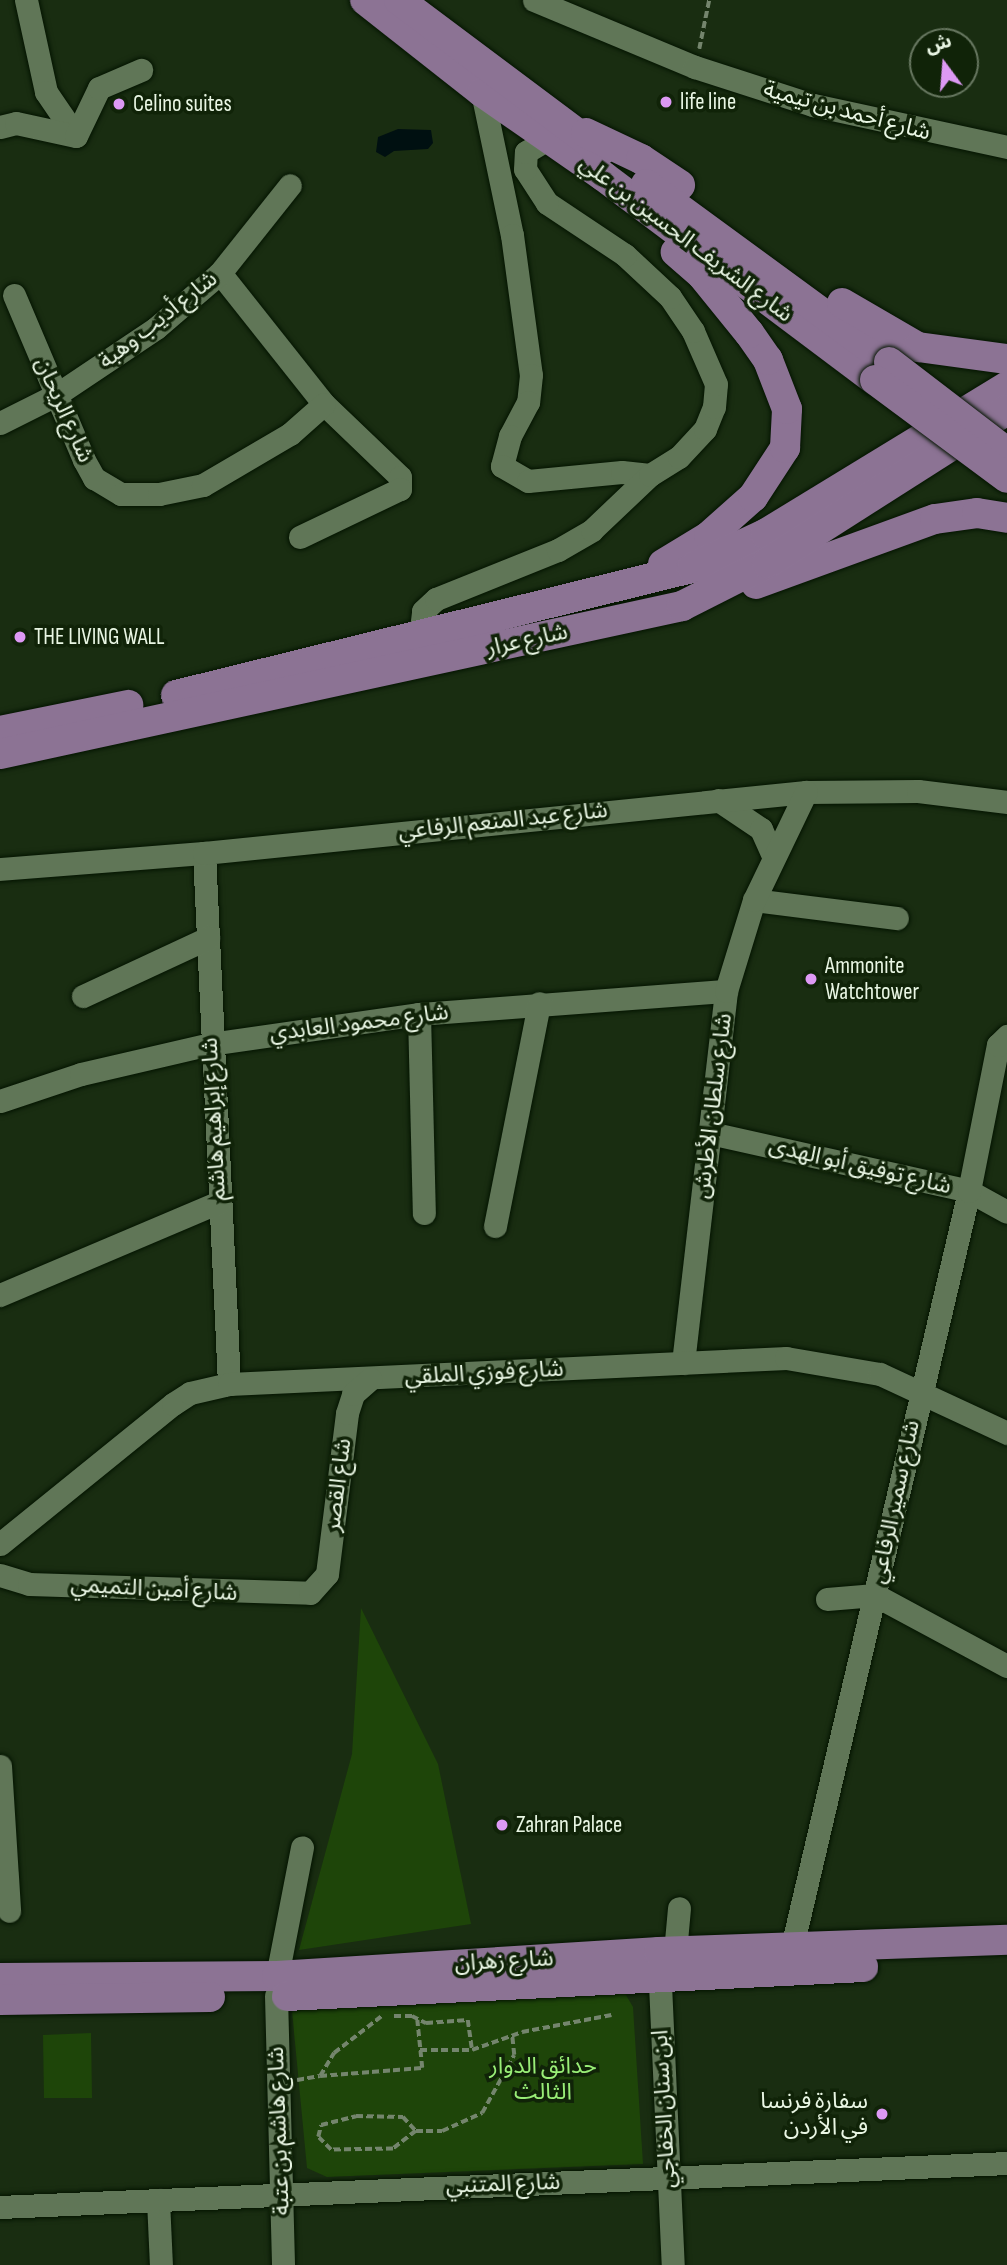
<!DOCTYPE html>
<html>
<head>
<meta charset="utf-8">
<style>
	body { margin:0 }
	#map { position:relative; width:1007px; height:2265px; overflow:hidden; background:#192d11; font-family:"Sofia Sans Condensed","Noto Sans Arabic",sans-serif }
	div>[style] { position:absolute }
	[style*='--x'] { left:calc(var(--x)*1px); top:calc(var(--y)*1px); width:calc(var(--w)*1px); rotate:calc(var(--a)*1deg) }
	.green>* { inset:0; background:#1e4509 }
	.water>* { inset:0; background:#001011 }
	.path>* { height:3.5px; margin-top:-1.75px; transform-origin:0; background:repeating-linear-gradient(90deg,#74856d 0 7px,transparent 0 10.5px) }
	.roads { filter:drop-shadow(0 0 2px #041400) drop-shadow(0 0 2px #041400) }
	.minor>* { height:23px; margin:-11.5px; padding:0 11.5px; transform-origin:11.5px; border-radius:11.5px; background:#607657 }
	.major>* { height:30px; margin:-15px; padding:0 15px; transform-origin:15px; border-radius:15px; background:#8c7394 }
	.bridges { filter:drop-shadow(0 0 2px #041400) drop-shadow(0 0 2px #041400) }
	.major-bridge>* { height:30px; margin:-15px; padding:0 15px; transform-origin:15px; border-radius:15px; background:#8c7394 }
	.dots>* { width:19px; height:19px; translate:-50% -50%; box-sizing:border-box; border:4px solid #102308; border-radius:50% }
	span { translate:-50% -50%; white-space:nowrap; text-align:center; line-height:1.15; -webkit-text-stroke:7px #102308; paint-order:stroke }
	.poi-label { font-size:23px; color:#e9f6e4 }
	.left { translate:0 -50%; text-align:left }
	.right { translate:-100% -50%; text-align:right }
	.street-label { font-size:23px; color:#e9f6e4 }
	.park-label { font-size:23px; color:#9e7 }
	.north { position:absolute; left:909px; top:28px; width:70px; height:70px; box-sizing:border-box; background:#102308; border:2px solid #677760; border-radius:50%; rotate:344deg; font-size:19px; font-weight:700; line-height:28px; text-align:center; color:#e9f6e4 }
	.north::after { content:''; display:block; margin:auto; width:24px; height:32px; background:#dd99f4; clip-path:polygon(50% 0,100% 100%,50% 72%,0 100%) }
</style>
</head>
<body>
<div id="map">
	<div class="green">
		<i style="clip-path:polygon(361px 1608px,438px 1764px,471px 1924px,299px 1950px,352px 1754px)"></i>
		<i style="clip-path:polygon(619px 1983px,633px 2007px,643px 2164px,327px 2177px,307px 2168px,292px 2011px)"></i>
		<i style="clip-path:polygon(91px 2033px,92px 2098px,44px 2098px,43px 2035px)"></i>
	</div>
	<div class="water">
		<i style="clip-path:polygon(398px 129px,431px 130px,433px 143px,428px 149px,394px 151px,385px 157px,376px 152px,378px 137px)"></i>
	</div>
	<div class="path">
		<i style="--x:699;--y:49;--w:50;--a:-78.5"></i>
		<i style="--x:394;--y:2016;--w:18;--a:0"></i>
		<i style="--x:412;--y:2016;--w:16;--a:27"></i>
		<i style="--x:426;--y:2023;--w:42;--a:-4.1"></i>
		<i style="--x:468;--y:2020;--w:30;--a:82"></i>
		<i style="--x:472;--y:2050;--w:53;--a:-19.8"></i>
		<i style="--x:522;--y:2032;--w:91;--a:-10.8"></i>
		<i style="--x:420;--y:2050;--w:52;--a:0"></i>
		<i style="--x:320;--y:2076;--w:102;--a:-4.5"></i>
		<i style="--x:422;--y:2068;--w:48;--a:-95.9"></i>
		<i style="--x:297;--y:2080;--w:23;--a:-10"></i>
		<i style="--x:320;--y:2076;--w:27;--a:-59"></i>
		<i style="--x:334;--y:2053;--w:62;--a:-37.8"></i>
		<i style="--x:416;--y:2131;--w:29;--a:142"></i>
		<i style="--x:393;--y:2149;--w:62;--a:179.1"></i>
		<i style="--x:331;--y:2150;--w:18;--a:-135"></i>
		<i style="--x:318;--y:2137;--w:12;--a:-76"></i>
		<i style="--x:321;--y:2125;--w:36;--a:-14"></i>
		<i style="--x:356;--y:2116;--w:47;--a:1.2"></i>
		<i style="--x:403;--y:2117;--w:19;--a:47"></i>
		<i style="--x:416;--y:2131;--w:26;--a:0"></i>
		<i style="--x:442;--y:2131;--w:44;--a:-24.2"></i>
		<i style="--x:482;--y:2113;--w:66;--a:-61.1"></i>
		<i style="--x:514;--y:2055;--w:20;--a:-96"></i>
	</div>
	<div class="roads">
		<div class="minor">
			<i style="--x:26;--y:0;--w:94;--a:77.7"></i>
			<i style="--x:46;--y:92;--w:53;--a:55.7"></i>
			<i style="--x:534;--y:0;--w:174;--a:22.6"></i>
			<i style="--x:695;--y:67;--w:124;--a:17.9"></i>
			<i style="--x:813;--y:105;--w:198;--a:12.2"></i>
			<i style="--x:482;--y:92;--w:146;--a:78.2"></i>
			<i style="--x:512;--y:235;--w:141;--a:82.3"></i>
			<i style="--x:531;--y:375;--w:27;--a:96"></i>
			<i style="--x:528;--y:402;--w:38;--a:118"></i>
			<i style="--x:510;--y:436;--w:31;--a:105"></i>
			<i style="--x:502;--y:466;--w:30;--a:30"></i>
			<i style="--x:528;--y:481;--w:94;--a:-5.5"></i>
			<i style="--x:622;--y:472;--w:28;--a:6"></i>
			<i style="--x:0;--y:127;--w:16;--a:-14"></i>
			<i style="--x:16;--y:123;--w:61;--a:12.2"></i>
			<i style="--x:76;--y:136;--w:53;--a:-64.4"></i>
			<i style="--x:99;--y:88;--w:46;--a:-23.2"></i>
			<i style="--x:220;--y:273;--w:167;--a:51.6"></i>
			<i style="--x:324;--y:404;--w:105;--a:43.8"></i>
			<i style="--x:400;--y:477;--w:12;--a:90"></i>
			<i style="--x:400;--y:489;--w:111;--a:154.4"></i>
			<i style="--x:14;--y:295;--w:179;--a:67"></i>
			<i style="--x:84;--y:460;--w:21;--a:61"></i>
			<i style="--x:94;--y:478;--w:31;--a:31"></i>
			<i style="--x:121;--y:494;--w:38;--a:0"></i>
			<i style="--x:159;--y:494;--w:45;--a:-11.6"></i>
			<i style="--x:203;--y:485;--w:101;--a:-30.4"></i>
			<i style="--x:290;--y:434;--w:45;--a:-41.4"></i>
			<i style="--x:0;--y:423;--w:63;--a:-26.6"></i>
			<i style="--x:56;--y:395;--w:120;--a:-33.8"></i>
			<i style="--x:156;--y:328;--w:84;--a:-40.7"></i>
			<i style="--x:220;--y:273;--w:112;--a:-51.5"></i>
			<i style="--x:420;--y:637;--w:26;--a:-83"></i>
			<i style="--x:423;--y:611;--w:18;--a:-43"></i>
			<i style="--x:436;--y:599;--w:131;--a:-21.9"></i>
			<i style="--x:558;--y:550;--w:39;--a:-30"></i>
			<i style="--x:592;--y:530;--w:80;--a:-43.5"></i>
			<i style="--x:650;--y:475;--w:34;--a:-32"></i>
			<i style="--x:679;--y:457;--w:38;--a:-47"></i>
			<i style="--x:705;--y:429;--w:24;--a:-68"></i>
			<i style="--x:714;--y:407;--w:23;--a:-85"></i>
			<i style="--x:716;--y:384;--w:58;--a:-113.5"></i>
			<i style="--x:693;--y:331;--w:41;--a:-124.1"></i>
			<i style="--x:670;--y:297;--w:62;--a:-137"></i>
			<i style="--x:625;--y:255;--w:94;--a:-146.3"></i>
			<i style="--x:547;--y:203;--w:40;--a:-122.9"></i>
			<i style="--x:525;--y:169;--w:17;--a:-87"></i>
			<i style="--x:526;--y:152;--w:26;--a:-31"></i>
			<i style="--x:718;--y:800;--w:52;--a:34"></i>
			<i style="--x:761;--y:829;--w:30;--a:66"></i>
			<i style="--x:204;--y:853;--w:532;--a:87.3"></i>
			<i style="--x:0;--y:869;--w:205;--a:-4.5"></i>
			<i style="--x:204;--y:853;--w:605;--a:-5.79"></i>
			<i style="--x:806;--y:792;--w:112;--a:-0.5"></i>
			<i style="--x:918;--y:791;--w:90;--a:7"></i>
			<i style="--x:754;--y:900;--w:144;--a:7.2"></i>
			<i style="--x:83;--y:996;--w:138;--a:-24.9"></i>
			<i style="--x:419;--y:1014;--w:199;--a:88.6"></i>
			<i style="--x:0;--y:1101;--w:85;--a:-18.4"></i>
			<i style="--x:81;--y:1074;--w:132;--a:-13.1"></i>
			<i style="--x:210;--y:1044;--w:211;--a:-8.2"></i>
			<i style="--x:419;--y:1014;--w:308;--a:-4.3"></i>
			<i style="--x:710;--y:1133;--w:265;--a:12.6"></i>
			<i style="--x:969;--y:1191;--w:43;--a:28.9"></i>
			<i style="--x:495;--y:1226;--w:227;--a:-78.8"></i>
			<i style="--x:0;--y:1295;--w:238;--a:-23"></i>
			<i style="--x:683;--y:1363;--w:374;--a:-83.4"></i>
			<i style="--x:726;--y:991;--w:95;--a:-72.9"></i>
			<i style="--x:754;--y:900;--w:120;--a:-64.3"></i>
			<i style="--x:0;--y:1544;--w:223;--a:-39"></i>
			<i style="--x:173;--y:1404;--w:20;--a:-33"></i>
			<i style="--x:190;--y:1393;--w:40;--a:-13"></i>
			<i style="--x:229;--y:1384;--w:558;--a:-2.67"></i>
			<i style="--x:786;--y:1358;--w:95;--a:9.7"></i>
			<i style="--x:880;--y:1374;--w:140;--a:24.9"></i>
			<i style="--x:0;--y:1575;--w:30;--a:17"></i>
			<i style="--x:29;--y:1584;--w:281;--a:1.8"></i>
			<i style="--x:310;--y:1593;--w:25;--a:-48"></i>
			<i style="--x:327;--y:1574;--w:162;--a:-82.9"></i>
			<i style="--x:347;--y:1413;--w:20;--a:-72"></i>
			<i style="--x:353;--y:1394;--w:23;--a:-41"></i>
			<i style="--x:827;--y:1599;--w:48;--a:-4.8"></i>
			<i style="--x:875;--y:1595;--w:150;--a:28.3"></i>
			<i style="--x:0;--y:1766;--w:145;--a:86.4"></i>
			<i style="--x:675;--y:1952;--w:44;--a:-84.8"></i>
			<i style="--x:659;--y:1962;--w:303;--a:87.4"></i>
			<i style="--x:788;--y:1964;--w:794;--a:-76.82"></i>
			<i style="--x:969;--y:1191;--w:149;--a:-78.8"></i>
			<i style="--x:998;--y:1045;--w:13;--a:-45"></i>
			<i style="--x:277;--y:1976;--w:131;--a:-79"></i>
			<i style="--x:276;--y:1996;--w:269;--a:88.5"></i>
			<i style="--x:158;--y:2200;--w:65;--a:87.4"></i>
			<i style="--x:0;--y:2207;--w:1008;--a:-2.5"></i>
		</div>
		<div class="major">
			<i style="--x:365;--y:0;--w:149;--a:38.2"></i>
			<i style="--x:482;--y:92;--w:147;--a:34.8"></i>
			<i style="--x:603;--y:176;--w:340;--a:36.9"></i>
			<i style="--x:399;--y:0;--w:252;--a:36.8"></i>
			<i style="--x:586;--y:133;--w:61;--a:25.3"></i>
			<i style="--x:641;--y:159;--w:47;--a:33.7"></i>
			<i style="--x:646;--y:184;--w:301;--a:36.2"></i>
			<i style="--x:842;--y:303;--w:88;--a:30.1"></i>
			<i style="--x:918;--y:347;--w:90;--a:7.7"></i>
			<i style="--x:663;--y:564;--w:54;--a:-31.3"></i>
			<i style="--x:709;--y:536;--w:59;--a:-41.6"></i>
			<i style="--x:753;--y:497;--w:59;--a:-56.9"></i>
			<i style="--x:785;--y:448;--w:39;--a:-87"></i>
			<i style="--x:787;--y:409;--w:53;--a:-111.2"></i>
			<i style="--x:768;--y:360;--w:33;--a:-125"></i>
			<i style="--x:749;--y:333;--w:75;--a:-129"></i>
			<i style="--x:702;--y:275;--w:35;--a:-139"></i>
			<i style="--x:756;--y:584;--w:190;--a:-20"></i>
			<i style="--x:935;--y:519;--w:42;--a:-8.1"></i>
			<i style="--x:977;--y:513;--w:30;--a:9"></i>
			<i style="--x:176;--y:695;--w:531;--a:-13.83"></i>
			<i style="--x:692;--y:568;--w:81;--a:-25"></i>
			<i style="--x:765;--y:534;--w:284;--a:-31.4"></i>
			<i style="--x:0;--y:731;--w:131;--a:-11.5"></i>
			<i style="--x:0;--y:754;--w:698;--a:-12.24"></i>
			<i style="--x:682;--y:606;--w:95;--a:-26.8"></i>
			<i style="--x:767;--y:563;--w:285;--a:-32.5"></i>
			<i style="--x:0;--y:1978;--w:277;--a:-0.4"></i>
			<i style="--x:277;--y:1976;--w:383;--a:-3.6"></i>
			<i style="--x:659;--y:1952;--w:348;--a:-2"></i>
			<i style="--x:287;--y:1996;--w:577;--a:-2.88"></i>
			<i style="--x:0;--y:2000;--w:210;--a:-0.8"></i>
		</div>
	</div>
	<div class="bridges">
		<div class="major-bridge">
			<i style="--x:889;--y:362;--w:145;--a:37.4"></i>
			<i style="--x:875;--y:380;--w:164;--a:36.6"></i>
		</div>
	</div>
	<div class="dots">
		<i style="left:666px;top:102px;background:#dd99f4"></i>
		<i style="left:119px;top:104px;background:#dd99f4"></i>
		<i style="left:20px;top:637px;background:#dd99f4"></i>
		<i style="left:811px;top:979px;background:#dd99f4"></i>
		<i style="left:502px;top:1825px;background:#dd99f4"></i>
		<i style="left:882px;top:2114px;background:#dd99f4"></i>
	</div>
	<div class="poi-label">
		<span class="left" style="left:680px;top:102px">life line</span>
		<span class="left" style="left:133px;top:104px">Celino suites</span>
		<span class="left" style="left:34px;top:637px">THE LIVING WALL</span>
		<span class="left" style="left:825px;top:979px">Ammonite<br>Watchtower</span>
		<span class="left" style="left:516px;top:1825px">Zahran Palace</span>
		<span class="right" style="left:868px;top:2114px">سفارة فرنسا<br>في الأردن</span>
	</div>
	<div class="street-label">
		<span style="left:847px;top:111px;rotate:15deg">شارع أحمد بن تيمية</span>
		<span style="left:686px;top:239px;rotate:37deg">شارع الشريف الحسين بن علي</span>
		<span style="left:158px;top:320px;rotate:-38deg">شارع أديب وهبة</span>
		<span style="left:64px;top:410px;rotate:66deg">شارع الريحان</span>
		<span style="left:527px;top:640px;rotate:-12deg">شارع عرار</span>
		<span style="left:503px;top:821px;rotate:-6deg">شارع عبد المنعم الرفاعي</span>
		<span style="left:359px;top:1023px;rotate:-7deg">شارع محمود العابدي</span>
		<span style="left:713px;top:1106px;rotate:-83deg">شارع سلطان الأطرش</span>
		<span style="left:214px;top:1119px;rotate:-93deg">شارع إبراهيم هاشم</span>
		<span style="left:860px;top:1166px;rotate:13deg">شارع توفيق أبو الهدى</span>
		<span style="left:484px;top:1373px;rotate:-3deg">شارع فوزي الملقي</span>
		<span style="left:338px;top:1485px;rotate:-83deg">شاع القصر</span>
		<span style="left:895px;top:1502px;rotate:-78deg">شارع سمير الرفاعي</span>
		<span style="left:154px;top:1589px;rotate:3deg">شارع أمين التميمي</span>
		<span style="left:504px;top:1961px;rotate:-3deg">شارع زهران</span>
		<span style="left:664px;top:2109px;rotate:-93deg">ابن سنان الخفاجي</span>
		<span style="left:279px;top:2131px;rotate:-92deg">شارع هاشم بن عتبة</span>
		<span style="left:503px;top:2184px;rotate:-2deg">شارع المتنبي</span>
	</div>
	<div class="park-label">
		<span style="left:543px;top:2079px">حدائق الدوار<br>الثالث</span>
	</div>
	<div class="north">ش</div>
</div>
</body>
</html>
